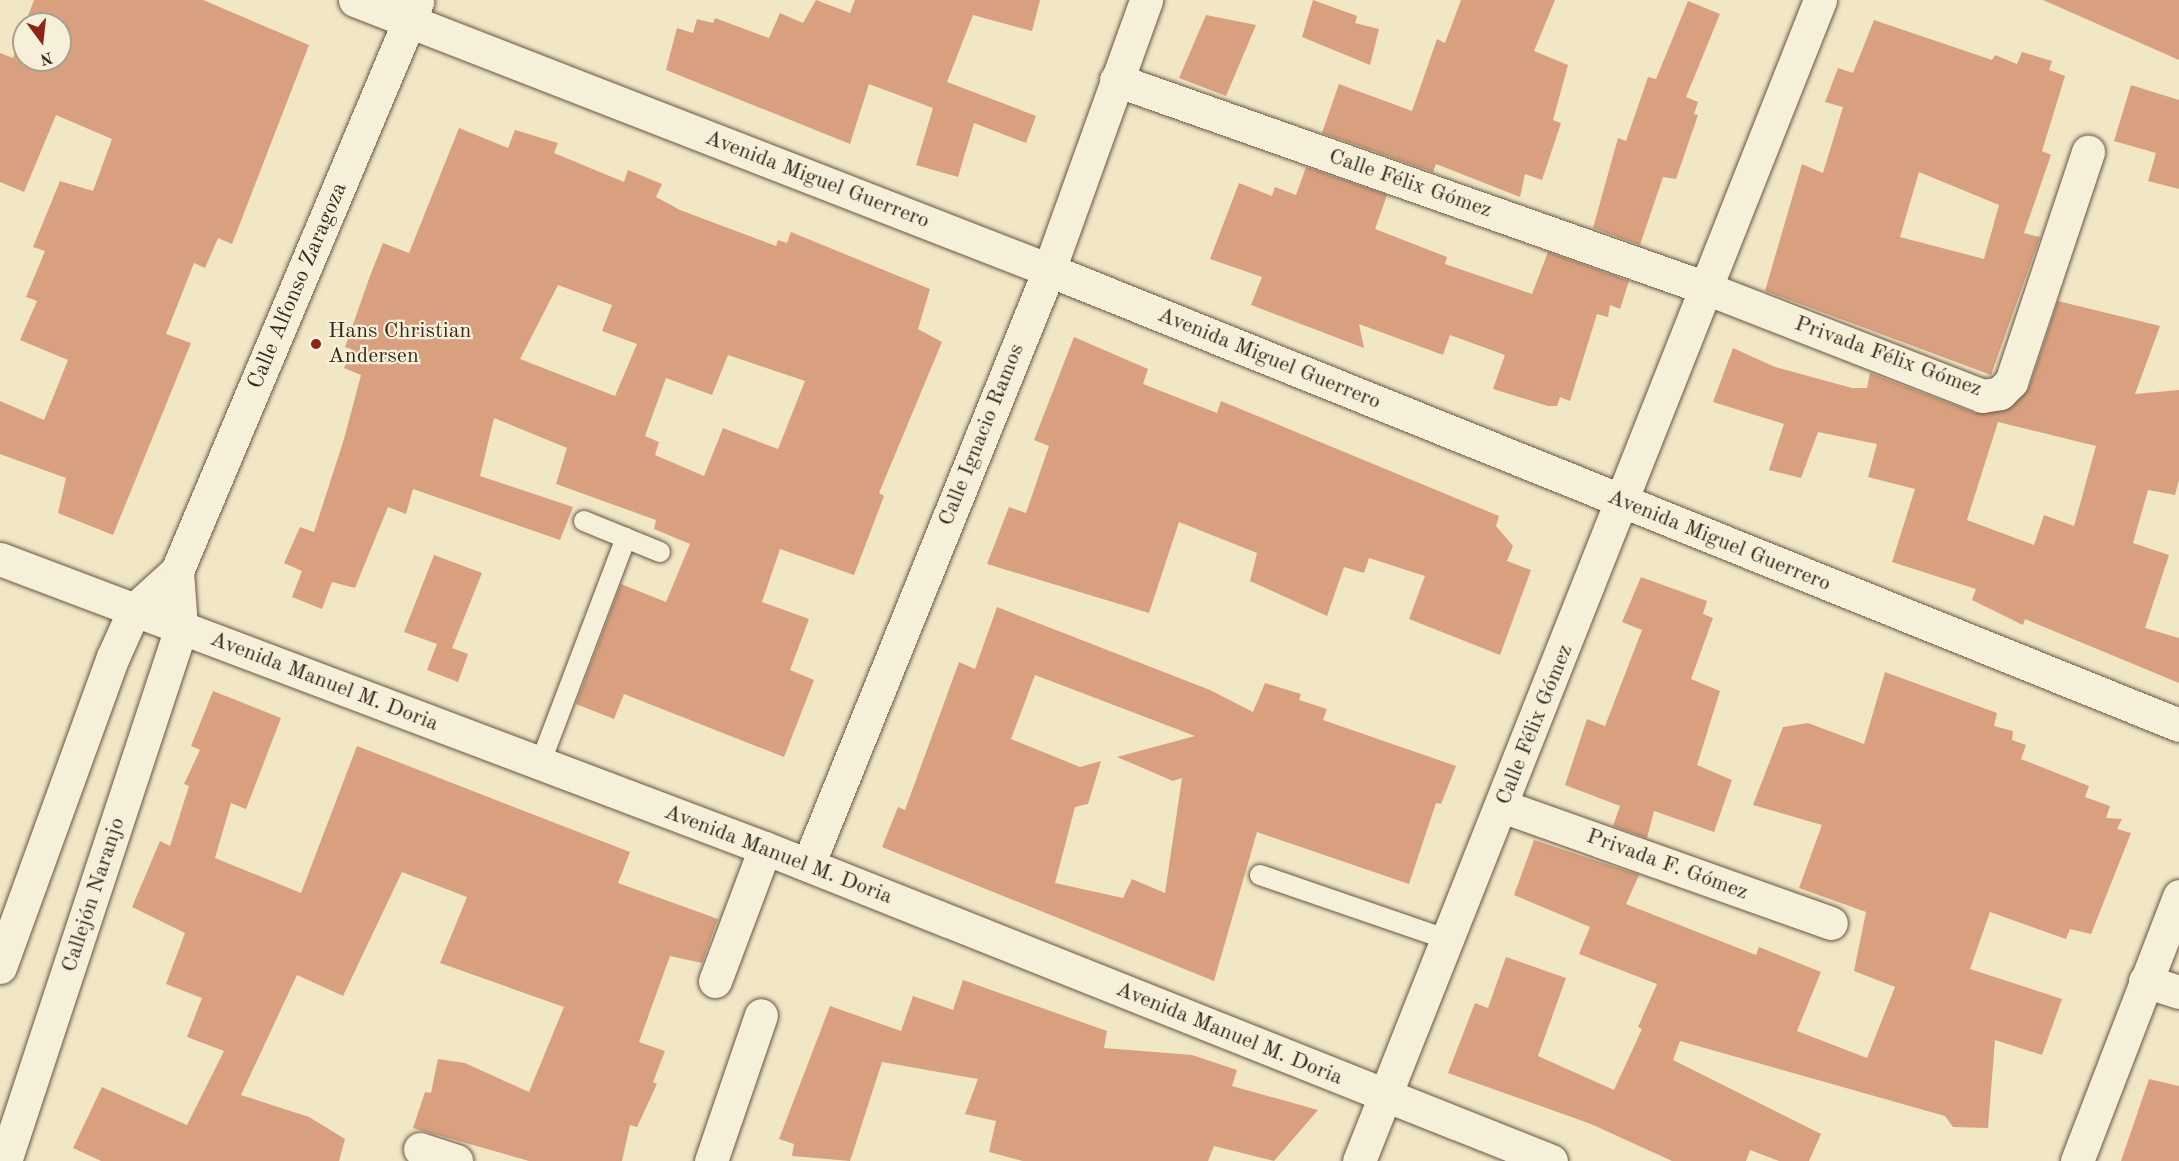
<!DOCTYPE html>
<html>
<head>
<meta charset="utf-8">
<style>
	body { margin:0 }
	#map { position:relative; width:2179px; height:1161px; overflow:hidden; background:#f1e7c5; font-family:"Old Standard TT",serif }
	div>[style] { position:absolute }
	.building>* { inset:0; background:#d9a07f }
	.roads { filter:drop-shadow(0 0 2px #685646) drop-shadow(0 0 2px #685646) }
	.lane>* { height:20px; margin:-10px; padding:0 10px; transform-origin:10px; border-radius:10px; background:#f6efd9 }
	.street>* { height:33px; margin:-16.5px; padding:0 16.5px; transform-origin:16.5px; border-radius:16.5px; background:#f6efd9 }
	.secondary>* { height:33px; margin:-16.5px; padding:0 16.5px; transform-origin:16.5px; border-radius:16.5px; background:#f6efd9 }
	.dots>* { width:16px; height:16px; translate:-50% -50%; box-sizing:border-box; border:3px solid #f6efd9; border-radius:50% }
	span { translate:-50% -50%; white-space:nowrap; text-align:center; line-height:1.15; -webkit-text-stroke:4.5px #f6efd9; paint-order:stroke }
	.street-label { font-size:22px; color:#3a261c }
	.poi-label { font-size:22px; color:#3a261c }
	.left { translate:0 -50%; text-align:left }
	.north { position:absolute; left:12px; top:12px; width:60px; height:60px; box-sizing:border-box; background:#f6efd9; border:2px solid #ab9f8d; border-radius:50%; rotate:165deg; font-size:16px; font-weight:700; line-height:24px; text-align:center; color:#3a261c }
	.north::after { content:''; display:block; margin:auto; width:21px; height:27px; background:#8f2418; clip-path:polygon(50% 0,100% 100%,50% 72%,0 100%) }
</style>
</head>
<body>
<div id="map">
	<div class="building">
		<i style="clip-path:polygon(34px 0,203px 0,309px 45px,232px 244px,218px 238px,205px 268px,194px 263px,166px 334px,191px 343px,113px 535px,58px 513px,66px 478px,0 454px,0 401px,44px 420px,68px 360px,20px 340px,37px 301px,26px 297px,45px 251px,33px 247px,60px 181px,93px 191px,112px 139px,56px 115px,24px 192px,0 182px,0 53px,13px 58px,24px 27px,24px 60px,60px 60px,60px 24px,25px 24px)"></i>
		<i style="clip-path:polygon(816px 0,850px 13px,855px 0,1040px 0,1032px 31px,973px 15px,947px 82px,1036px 116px,1026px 143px,974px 123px,958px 177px,916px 165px,933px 108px,869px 84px,850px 144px,666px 70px,677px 28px,693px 33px,697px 19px,713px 23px,715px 18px,769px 38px,780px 13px,803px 23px)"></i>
		<i style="clip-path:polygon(1313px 0,1357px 16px,1355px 23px,1379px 29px,1370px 65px,1302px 37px)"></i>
		<i style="clip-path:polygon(1461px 0,1555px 0,1534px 51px,1568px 65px,1553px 120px,1561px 123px,1542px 180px,1525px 174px,1520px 197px,1436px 164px,1433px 172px,1322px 133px,1339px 84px,1412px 111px,1437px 39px,1445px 43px)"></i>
		<i style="clip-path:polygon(2043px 0,2179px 0,2179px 60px)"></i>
		<i style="clip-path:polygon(1688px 1px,1720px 14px,1686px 97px,1698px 102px,1694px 114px,1698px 115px,1676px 179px,1663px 177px,1640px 245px,1593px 228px,1618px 138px,1626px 141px,1648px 77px,1656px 79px)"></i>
		<i style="clip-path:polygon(1206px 15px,1256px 25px,1226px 96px,1179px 78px)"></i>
		<i style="clip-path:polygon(evenodd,1874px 20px,1992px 60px,1995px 55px,2017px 64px,2022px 52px,2052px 61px,2049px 70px,2065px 76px,2042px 151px,2051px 155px,2024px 233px,2040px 237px,1991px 375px,1765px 291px,1802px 164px,1823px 173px,1843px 107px,1825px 102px,1838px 68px,1853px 73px,1874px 20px,1919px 172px,1999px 205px,1984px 259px,1900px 237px,1919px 172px)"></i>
		<i style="clip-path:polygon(2131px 85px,2179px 100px,2179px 189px,2148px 181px,2156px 153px,2114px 141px)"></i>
		<i style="clip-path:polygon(evenodd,459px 128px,508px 148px,515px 130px,558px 143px,554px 153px,624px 182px,628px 170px,662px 184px,656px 197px,680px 210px,776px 246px,778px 240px,787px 243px,791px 232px,930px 289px,918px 329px,942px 342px,879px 493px,884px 496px,854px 575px,780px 549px,762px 602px,809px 619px,790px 670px,814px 680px,784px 757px,624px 694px,614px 719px,576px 704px,621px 584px,666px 602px,690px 544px,654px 529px,656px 520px,556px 484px,567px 448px,494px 418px,480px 476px,573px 507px,560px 540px,413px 489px,406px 514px,388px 507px,355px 588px,332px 582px,322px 609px,292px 597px,302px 571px,284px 563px,300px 527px,314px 532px,344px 439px,361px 375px,344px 368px,351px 349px,345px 347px,370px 276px,383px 243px,409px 253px,459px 128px,558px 285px,612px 305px,602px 331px,637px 344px,615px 396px,520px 359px,558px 285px,459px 128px,728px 355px,805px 381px,778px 449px,723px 428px,704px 476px,655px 455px,659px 442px,645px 436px,666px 378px,712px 395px,728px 355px)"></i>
		<i style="clip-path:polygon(1306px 167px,1387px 195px,1375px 229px,1447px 257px,1445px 264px,1532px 294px,1548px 252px,1629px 281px,1620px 309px,1610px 305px,1608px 317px,1597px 314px,1570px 401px,1560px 397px,1557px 406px,1548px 406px,1493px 389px,1505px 355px,1450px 335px,1443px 355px,1359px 324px,1364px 348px,1251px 305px,1262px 277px,1210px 259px,1239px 183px,1272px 196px,1275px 187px,1296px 195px)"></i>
		<i style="clip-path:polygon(evenodd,2058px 301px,2160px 326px,2135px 394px,2179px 390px,2179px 480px,2175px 495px,2148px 490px,2133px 543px,2169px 555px,2145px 628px,2179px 638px,2179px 683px,2025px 619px,2023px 625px,1972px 600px,1976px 589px,1892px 562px,1915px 489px,1868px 477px,1877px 444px,1818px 432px,1801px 478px,1769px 470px,1784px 424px,1713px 402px,1733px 348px,1775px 367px,1852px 388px,1867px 388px,1870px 373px,1975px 413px,2003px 411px,2029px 388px,2058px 301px,1998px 422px,2096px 446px,2074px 526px,2044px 515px,2034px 545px,1967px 520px,1998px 422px)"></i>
		<i style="clip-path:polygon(1074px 337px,1148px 369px,1143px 384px,1217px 413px,1221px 401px,1499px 516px,1496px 526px,1513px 546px,1507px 561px,1531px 570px,1500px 655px,1409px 619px,1425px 576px,1369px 558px,1364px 573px,1344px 567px,1327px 616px,1250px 581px,1257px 553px,1179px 522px,1149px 613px,987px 564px,1009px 507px,1026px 513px,1049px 446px,1034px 440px)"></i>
		<i style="clip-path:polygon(434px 555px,482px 573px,452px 648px,468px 654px,458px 682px,427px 670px,437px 644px,404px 632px)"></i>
		<i style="clip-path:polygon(1641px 577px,1707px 601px,1703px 614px,1713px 618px,1691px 679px,1720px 691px,1697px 765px,1732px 780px,1714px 832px,1654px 811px,1647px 838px,1613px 826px,1620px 806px,1565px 785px,1587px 719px,1605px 726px,1642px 630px,1622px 622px)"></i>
		<i style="clip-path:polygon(evenodd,997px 607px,1210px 690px,1253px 712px,1265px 683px,1301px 694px,1299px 700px,1327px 709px,1323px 720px,1456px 766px,1441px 804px,1436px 803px,1409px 884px,1257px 832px,1214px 981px,882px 847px,898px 807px,905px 810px,959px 662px,975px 669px,997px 607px,1035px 675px,1195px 736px,1117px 757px,1173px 781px,1182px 778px,1165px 893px,1132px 879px,1123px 898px,1055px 883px,1075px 807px,1088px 804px,1101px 761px,1080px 767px,1011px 739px,1035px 675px)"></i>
		<i style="clip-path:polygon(1885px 672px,1997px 713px,1994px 726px,2013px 731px,2012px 740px,2026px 745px,2021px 759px,2089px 786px,2085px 797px,2110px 806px,2106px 818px,2122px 819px,2117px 829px,2131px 833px,2091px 934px,2070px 929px,2066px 939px,1990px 912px,1970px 969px,2062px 999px,2042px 1055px,1995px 1040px,1988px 1128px,1953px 1127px,1945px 1116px,1680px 1041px,1673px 1060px,1821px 1134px,1809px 1161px,1779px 1161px,1750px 1150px,1746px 1161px,1672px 1161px,1591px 1124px,1448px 1073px,1475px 1003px,1488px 1008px,1506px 957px,1566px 978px,1538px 1056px,1614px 1090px,1642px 1029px,1638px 1027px,1657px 984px,1579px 954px,1590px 927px,1514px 895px,1534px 840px,1639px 875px,1626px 904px,1756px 955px,1759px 947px,1821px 972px,1797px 1031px,1867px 1058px,1895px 987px,1854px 971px,1866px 912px,1799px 888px,1822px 825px,1753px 805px,1783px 727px,1808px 723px,1864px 744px)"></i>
		<i style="clip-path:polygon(213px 691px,281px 718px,246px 809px,231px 803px,215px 858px,301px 893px,357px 746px,630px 852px,618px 883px,718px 919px,702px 963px,670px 956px,639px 1042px,665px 1051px,653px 1082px,657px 1084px,637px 1127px,630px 1125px,622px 1161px,529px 1161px,413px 1128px,425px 1092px,431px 1093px,438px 1059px,465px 1063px,529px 1092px,564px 1007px,440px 963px,467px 897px,402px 872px,343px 996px,297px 975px,241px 1095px,309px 1117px,345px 1139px,339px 1161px,101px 1161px,73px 1148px,102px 1087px,187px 1125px,224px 1051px,187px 1037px,202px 998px,166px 984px,185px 933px,132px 907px,160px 841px,170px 846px,189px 786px,184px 784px,200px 750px,191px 746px)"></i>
		<i style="clip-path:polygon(963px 980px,1107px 1031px,1104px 1048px,1192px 1055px,1237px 1070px,1232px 1086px,1318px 1110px,1274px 1161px,1214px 1146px,1208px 1161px,1023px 1161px,989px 1152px,996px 1121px,965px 1114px,978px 1079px,882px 1062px,850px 1161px,792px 1156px,794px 1144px,779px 1139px,830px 1006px,901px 1031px,913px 996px,953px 1010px)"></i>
		<i style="clip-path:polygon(2149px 1079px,2179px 1086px,2179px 1161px,2121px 1161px)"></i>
	</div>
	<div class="roads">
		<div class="lane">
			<i style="left:584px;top:521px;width:82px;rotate:22.2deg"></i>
			<i style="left:540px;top:764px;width:242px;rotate:-69.2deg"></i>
			<i style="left:1260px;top:875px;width:200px;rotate:19deg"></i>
		</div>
		<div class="street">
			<i style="left:1116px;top:80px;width:622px;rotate:19.42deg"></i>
			<i style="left:1703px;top:287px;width:300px;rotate:21.3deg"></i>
			<i style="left:1982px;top:396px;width:18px;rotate:-9deg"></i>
			<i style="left:2000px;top:393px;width:16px;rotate:-45deg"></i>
			<i style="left:2011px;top:382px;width:243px;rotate:-71.5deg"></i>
			<i style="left:0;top:559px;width:818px;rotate:20.7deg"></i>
			<i style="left:765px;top:848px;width:846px;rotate:21.71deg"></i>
			<i style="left:1502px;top:806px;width:349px;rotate:19.6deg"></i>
			<i style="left:808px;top:865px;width:642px;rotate:-67.95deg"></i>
			<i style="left:1049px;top:270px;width:287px;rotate:-70.2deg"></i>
			<i style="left:715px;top:981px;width:142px;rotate:-69.4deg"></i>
			<i style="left:2145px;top:981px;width:36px;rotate:18deg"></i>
			<i style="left:420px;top:1149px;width:38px;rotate:18deg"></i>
			<i style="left:711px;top:1161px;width:154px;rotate:-71.1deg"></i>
			<i style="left:1359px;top:1161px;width:1249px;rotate:-68.34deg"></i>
			<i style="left:2077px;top:1161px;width:284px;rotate:-68.9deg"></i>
		</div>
		<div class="secondary">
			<i style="left:355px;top:0;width:745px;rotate:21.26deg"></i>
			<i style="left:1049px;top:270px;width:1218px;rotate:21.93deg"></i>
			<i style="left:0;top:967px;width:330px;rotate:-70deg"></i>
			<i style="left:113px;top:657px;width:51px;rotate:-65.9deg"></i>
			<i style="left:134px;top:610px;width:58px;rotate:-42.2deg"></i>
			<i style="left:177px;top:571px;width:618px;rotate:-67.13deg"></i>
			<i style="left:5px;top:1161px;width:561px;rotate:-71.73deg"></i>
			<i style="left:181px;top:628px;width:57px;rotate:-94deg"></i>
		</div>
	</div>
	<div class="dots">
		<i style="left:316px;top:344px;background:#8f2418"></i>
	</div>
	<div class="street-label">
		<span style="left:817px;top:180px;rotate:21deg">Avenida Miguel Guerrero</span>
		<span style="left:1410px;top:184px;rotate:19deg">Calle Félix Gómez</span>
		<span style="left:298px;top:286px;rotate:-67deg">Calle Alfonso Zaragoza</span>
		<span style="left:1888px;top:357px;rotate:20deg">Privada Félix Gómez</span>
		<span style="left:1269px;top:359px;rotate:22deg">Avenida Miguel Guerrero</span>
		<span style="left:982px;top:435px;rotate:-68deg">Calle Ignacio Ramos</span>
		<span style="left:1719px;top:541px;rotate:22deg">Avenida Miguel Guerrero</span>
		<span style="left:324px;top:682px;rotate:21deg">Avenida Manuel M. Doria</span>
		<span style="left:1535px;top:725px;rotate:-68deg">Calle Félix Gómez</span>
		<span style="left:778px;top:855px;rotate:21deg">Avenida Manuel M. Doria</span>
		<span style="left:1667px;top:865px;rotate:20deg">Privada F. Gómez</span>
		<span style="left:94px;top:895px;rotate:-72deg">Callejón Naranjo</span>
		<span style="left:1229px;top:1034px;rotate:22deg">Avenida Manuel M. Doria</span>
	</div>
	<div class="poi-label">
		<span class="left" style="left:328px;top:344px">Hans Christian<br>Andersen</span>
	</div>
	<div class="north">N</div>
</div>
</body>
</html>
